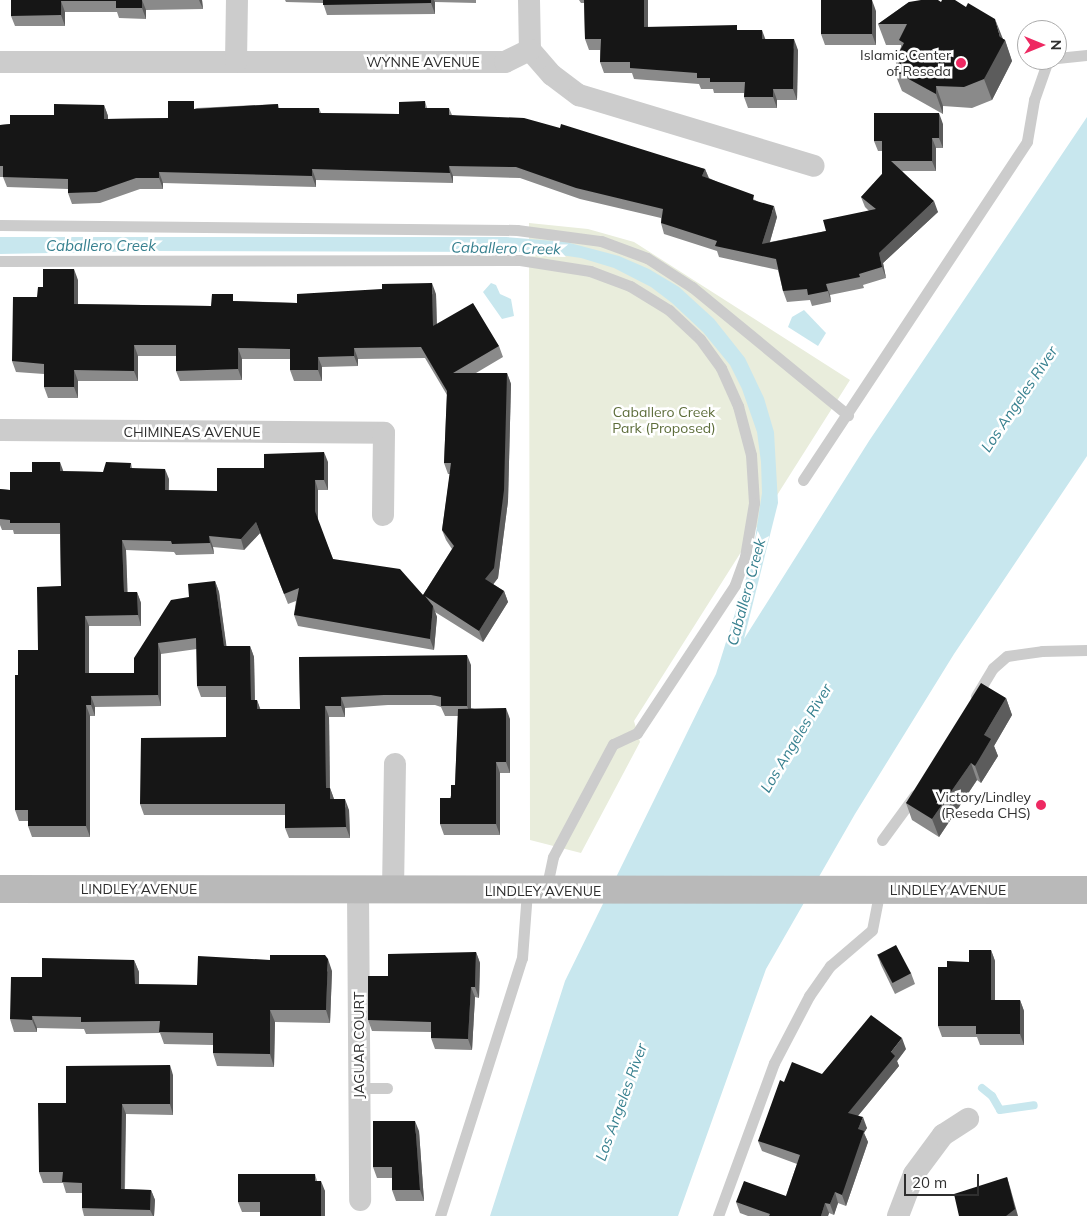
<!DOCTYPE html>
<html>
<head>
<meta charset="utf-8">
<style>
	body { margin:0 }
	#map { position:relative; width:1087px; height:1216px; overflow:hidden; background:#fff; font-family:Mulish,sans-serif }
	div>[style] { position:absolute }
	.green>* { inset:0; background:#e9eddc }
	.water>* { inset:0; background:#c8e7ee }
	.stream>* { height:8px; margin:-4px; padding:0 4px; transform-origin:4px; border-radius:4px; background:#c8e7ee }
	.service>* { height:11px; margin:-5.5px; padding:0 5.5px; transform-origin:5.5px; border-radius:5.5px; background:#ccc }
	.minor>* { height:22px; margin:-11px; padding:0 11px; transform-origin:11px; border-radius:11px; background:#ccc }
	.secondary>* { height:28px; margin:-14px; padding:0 14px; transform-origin:14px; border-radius:14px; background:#b9b9b9 }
	.wall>* { inset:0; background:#8a8a8a }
	.shaded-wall>* { inset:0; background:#5c5c5c }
	.building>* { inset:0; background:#161616; transform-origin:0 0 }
	.dots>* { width:14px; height:14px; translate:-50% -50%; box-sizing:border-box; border:2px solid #fff; border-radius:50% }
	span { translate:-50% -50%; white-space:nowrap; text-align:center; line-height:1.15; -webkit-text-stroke:5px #fff; paint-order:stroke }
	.poi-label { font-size:14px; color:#2f2f2f }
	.right { translate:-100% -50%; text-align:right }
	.street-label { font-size:14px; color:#2f2f2f }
	.park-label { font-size:14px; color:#5d6d3a }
	.water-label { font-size:15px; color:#37808f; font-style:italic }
	.north { position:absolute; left:1017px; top:20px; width:50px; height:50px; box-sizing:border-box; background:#fff; border:1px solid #acacac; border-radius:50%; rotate:90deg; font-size:14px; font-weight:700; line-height:20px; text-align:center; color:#2f2f2f }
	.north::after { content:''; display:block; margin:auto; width:18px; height:22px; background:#ee2962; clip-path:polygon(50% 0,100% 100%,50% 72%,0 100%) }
	.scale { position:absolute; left:904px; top:1174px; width:75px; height:22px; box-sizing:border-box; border:2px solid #2f2f2f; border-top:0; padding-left:6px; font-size:15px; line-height:18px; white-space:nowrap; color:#2f2f2f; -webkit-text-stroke:4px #fff; paint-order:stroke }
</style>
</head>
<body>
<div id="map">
	<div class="green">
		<i style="clip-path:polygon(529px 223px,588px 229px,634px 242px,850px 380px,634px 721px,640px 742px,581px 853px,530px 840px)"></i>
	</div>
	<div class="water">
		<i style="clip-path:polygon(1087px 117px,1087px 456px,954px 654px,855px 814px,766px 969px,678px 1216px,490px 1216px,565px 981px,716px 674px,752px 559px,762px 493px,761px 462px,757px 432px,742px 389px,730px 365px,703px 332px,672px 303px,651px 287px,614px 268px,581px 258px,540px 252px,153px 251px,0 254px,0 237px,506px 237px,566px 242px,619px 256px,649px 269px,679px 287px,714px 319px,745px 358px,764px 398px,774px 432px,778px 503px,744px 639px,869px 441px)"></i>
		<i style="clip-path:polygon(491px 283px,496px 285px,500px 294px,511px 299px,514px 316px,502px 319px,483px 292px)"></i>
		<i style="clip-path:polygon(804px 310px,826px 333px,818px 346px,788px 327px,792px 317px)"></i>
	</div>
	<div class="stream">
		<i style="left:982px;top:1088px;width:13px;rotate:39deg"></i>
		<i style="left:992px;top:1096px;width:16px;rotate:60deg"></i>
		<i style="left:1000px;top:1110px;width:34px;rotate:-8deg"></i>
	</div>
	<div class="service">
		<i style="left:1057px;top:58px;width:30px;rotate:-6deg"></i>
		<i style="left:0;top:225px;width:517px;rotate:0.55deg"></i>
		<i style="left:517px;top:230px;width:85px;rotate:7.5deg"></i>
		<i style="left:601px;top:241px;width:49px;rotate:20.3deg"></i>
		<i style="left:647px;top:258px;width:54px;rotate:32.8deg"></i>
		<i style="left:692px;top:287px;width:202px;rotate:39.4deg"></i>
		<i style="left:0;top:261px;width:520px;rotate:-0.11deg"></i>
		<i style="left:520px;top:260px;width:71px;rotate:8.9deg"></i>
		<i style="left:590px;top:271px;width:43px;rotate:20.6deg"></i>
		<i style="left:630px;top:286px;width:46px;rotate:31.6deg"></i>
		<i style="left:669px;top:310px;width:42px;rotate:43.1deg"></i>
		<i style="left:700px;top:339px;width:36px;rotate:54deg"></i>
		<i style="left:721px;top:368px;width:42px;rotate:65.9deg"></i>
		<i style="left:738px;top:406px;width:51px;rotate:75.1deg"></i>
		<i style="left:751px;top:455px;width:48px;rotate:86.4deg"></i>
		<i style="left:754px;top:503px;width:55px;rotate:99.5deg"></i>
		<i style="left:745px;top:557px;width:30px;rotate:110deg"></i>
		<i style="left:735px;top:585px;width:178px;rotate:123.5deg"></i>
		<i style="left:637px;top:733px;width:26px;rotate:155deg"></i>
		<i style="left:613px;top:744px;width:128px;rotate:118deg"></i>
		<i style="left:553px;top:857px;width:34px;rotate:102deg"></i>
		<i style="left:803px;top:480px;width:406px;rotate:-56.5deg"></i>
		<i style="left:1027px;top:141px;width:42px;rotate:-80.3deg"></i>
		<i style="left:1034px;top:100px;width:42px;rotate:-70.7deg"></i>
		<i style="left:976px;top:696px;width:33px;rotate:-59deg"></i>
		<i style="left:993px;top:668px;width:18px;rotate:-41deg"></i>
		<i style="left:1007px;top:656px;width:35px;rotate:-8deg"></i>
		<i style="left:1042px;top:651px;width:45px;rotate:-1.3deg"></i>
		<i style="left:882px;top:840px;width:56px;rotate:-53.7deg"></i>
		<i style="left:359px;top:1088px;width:28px"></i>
		<i style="left:440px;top:1216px;width:271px;rotate:-72.4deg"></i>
		<i style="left:522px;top:958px;width:67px;rotate:-85.7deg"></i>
		<i style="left:718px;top:1216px;width:163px;rotate:-69.9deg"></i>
		<i style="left:774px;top:1063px;width:76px;rotate:-62.4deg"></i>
		<i style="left:809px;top:996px;width:37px;rotate:-55deg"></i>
		<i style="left:830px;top:966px;width:55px;rotate:-40.6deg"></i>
		<i style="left:872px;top:930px;width:42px;rotate:-79deg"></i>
	</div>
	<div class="minor">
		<i style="left:529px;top:0;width:50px;rotate:88.9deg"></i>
		<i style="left:530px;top:50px;width:33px;rotate:49deg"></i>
		<i style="left:552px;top:75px;width:34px;rotate:37deg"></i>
		<i style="left:579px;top:95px;width:245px;rotate:16.8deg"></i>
		<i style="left:0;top:62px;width:505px"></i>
		<i style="left:505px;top:62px;width:28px;rotate:-26deg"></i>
		<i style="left:236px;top:62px;width:62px;rotate:-89.1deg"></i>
		<i style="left:0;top:430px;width:384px;rotate:0.4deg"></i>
		<i style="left:384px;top:433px;width:82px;rotate:90.7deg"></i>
		<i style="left:393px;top:890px;width:126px;rotate:-89.1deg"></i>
		<i style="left:358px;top:891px;width:309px;rotate:89.6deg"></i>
		<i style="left:898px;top:1216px;width:45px;rotate:-69.1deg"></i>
		<i style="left:914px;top:1174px;width:49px;rotate:-53.4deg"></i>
		<i style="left:943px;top:1135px;width:30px;rotate:-33deg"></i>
	</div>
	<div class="secondary">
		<i style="left:0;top:889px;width:1087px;rotate:0.05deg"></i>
	</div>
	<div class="wall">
		<i style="clip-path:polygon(11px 0,202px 0,203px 9px,146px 10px,146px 19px,119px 18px,117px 12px,65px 12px,65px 26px,15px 26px,11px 16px)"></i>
		<i style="clip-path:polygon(285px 0,476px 0,476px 3px,435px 2px,435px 14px,327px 15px,323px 3px,286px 2px)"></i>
		<i style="clip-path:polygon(579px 0,648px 0,648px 27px,739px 30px,798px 50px,797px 100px,777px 100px,777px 108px,748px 108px,744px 97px,744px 93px,714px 93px,713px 89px,701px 89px,699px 84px,634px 79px,632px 73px,604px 73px,600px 62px,600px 50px,589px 50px,585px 39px,584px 3px,581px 3px)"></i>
		<i style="clip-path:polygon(909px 2px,1005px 40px,1012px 61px,992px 100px,972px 108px,943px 106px,943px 114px,902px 91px,894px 71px,897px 66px,895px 60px,901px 47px,901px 45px,886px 45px,878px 24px)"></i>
		<i style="clip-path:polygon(876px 11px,876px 45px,825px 45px,821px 34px)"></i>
		<i style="clip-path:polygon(425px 101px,427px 108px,449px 108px,452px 115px,705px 169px,709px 178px,757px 201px,777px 217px,770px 242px,826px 231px,869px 211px,865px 207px,861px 197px,882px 174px,882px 151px,878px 151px,874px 141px,943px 124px,943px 148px,936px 148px,936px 171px,902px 171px,938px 212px,883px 263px,886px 278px,863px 285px,864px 288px,830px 295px,831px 302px,812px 306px,810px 300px,787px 302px,783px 291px,778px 270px,719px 257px,717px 251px,664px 234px,661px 223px,661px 218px,580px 199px,520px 178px,453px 176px,453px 183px,316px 180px,316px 187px,163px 183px,163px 189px,140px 189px,100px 203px,72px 204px,68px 193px,68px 189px,7px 187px,3px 177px,0 177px,0 125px,10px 124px,104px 105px,108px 116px,108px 119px,168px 118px,197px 108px,278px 104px,279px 108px,319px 108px,321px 113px,399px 114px)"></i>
		<i style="clip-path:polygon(78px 280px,78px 304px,211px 306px,236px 301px,297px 303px,436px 294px,437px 324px,499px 346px,503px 357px,476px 373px,507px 373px,511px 384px,508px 501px,498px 578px,493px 584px,504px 591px,508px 602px,483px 642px,435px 612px,437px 617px,434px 650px,298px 626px,294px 615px,296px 601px,288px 604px,260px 533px,244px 550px,213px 547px,214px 554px,176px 555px,174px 552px,126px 550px,127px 592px,137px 592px,141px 603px,141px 626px,89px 626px,89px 673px,134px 673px,189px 597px,215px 581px,219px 592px,226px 646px,250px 646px,254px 657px,255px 700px,257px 700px,260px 709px,300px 709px,299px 657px,471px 665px,471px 708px,510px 719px,510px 773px,500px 773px,500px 835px,444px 835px,440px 824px,455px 785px,458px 716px,445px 716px,441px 707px,435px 705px,388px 705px,345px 708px,345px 717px,329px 717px,330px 788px,334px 799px,349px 810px,350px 838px,289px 838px,285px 828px,285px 815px,144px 815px,140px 804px,226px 737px,226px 697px,201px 697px,197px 686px,197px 649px,161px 654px,161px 706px,95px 707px,95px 716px,90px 716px,90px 837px,32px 837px,28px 826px,28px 821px,19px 821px,15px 810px,18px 675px,38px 650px,61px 586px,60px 534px,14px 534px,13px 530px,2px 530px,0 525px,0 489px,10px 490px,64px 471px,103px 472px,131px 463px,132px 468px,169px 479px,169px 490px,217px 491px,264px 468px,328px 462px,328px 490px,318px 490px,318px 522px,333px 559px,423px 595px,452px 549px,446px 540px,442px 530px,450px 474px,448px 474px,444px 463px,447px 395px,425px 358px,358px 359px,358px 366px,322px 367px,322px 381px,294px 381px,290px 370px,290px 359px,242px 359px,242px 380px,180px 381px,176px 371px,176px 356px,138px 356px,138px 381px,78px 381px,78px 398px,48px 398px,44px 387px,44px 374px,16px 372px,12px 361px,37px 297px,43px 287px)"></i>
		<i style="clip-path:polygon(1006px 698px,1012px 715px,994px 746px,998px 756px,981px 783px,977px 780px,939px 837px,912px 820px,906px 803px)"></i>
		<i style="clip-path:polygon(991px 950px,995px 961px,995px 1000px,1020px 1000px,1024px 1011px,1024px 1045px,980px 1045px,977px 1037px,942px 1037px,938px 1026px,969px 962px)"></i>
		<i style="clip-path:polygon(476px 952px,480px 963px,479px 998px,475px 997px,472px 1050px,435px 1049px,431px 1038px,431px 1032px,372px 1031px,368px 1020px,388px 976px)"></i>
		<i style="clip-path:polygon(877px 954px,911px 973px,915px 984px,895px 994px,881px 965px)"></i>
		<i style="clip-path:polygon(134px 960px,139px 972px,139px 984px,197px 985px,332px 971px,330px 1023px,275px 1022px,274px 1067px,217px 1066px,213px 1053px,213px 1045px,164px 1044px,160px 1033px,86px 1034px,84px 1029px,37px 1028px,37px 1032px,14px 1032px,10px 1019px,42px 977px)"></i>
		<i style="clip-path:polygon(906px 1049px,897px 1061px,899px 1066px,858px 1116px,867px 1128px,864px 1133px,868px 1142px,846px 1206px,838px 1203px,834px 1215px,829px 1213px,828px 1216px,748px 1216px,740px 1213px,736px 1202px,786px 1196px,797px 1164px,762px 1151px,758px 1141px,822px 1074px)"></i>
		<i style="clip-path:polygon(173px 1075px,173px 1115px,126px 1114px,125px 1189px,151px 1190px,155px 1200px,154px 1216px,84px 1216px,82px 1208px,82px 1193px,66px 1193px,63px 1183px,43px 1183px,39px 1172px,66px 1103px)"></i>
		<i style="clip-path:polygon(419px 1131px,424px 1201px,396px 1201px,392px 1190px,392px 1178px,377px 1178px,373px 1167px)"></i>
		<i style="clip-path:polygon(315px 1174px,317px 1181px,325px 1191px,325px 1216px,260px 1212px,242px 1212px,238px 1202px)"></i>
	</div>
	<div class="shaded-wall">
		<i style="clip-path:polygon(142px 0,146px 10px,146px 19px,142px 8px)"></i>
		<i style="clip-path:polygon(199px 0,202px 0,203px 9px)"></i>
		<i style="clip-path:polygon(431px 0,434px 0,435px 2px,435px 14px,431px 3px)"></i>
		<i style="clip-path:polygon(644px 0,648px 0,648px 38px,644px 27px)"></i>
		<i style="clip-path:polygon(872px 0,876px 11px,876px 45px,872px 34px)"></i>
		<i style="clip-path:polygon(61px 1px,65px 12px,65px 26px,61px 15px)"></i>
		<i style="clip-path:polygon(995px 19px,1003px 39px,1005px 40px,1012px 61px,992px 100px,984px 79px,1000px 37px)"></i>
		<i style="clip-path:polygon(762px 30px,766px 41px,762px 39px)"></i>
		<i style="clip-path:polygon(794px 39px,798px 50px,797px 100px,793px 89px)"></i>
		<i style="clip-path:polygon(936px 86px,943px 106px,943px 114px,936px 94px)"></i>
		<i style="clip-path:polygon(773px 89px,777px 100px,777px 108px,773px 97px)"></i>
		<i style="clip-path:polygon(104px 105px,108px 116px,108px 130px,104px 119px)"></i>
		<i style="clip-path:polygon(939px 113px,943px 124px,943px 148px,939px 138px)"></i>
		<i style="clip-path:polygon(932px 138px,936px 148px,936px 171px,932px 161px)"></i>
		<i style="clip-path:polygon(449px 166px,453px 176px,453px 183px,450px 173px)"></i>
		<i style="clip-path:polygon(312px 169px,316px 180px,316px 187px,312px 176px)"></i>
		<i style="clip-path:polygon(705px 169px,709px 179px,702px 176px)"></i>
		<i style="clip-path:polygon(159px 172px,163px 183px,163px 189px,159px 178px)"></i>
		<i style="clip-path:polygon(934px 201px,938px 212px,883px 263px,886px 278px,882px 267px,879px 253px)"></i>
		<i style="clip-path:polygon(774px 206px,777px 217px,766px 255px,762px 244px)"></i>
		<i style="clip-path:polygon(74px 269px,78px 280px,78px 315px,74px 304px)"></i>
		<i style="clip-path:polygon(432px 283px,436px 294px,437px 337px,433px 326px)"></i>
		<i style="clip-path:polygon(826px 284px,830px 295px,831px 302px,828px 291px)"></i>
		<i style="clip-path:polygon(134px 345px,138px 356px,138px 381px,134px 371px)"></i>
		<i style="clip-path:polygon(238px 348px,242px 359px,242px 380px,238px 369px)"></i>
		<i style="clip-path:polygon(354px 348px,358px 359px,358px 366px,354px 356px)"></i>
		<i style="clip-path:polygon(318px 357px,322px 367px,322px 381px,318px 370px)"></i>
		<i style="clip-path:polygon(74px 370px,78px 381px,78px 398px,74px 387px)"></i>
		<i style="clip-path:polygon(507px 373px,511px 384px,508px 501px,498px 578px,489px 590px,485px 579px)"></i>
		<i style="clip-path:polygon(324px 452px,328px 462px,328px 490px,324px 480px)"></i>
		<i style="clip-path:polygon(60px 462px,64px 473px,60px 471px)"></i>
		<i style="clip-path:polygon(165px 469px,169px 479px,168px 501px,165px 490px)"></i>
		<i style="clip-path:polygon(315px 480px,318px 490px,318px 522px,315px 511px)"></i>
		<i style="clip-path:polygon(256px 522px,260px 533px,244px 550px,241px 539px)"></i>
		<i style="clip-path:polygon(209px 536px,213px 547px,214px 554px,210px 543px)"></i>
		<i style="clip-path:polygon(122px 540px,126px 550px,128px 603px,124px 592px)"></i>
		<i style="clip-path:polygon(215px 581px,219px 592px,228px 657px,224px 646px)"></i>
		<i style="clip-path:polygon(504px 591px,508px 602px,483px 642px,479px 631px)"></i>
		<i style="clip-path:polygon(137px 592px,141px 603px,141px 626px,138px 615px)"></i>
		<i style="clip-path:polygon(433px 606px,437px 617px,434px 650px,430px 639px)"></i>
		<i style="clip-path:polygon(85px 616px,89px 626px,89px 684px,85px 673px)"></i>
		<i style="clip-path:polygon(158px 643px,161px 654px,161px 706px,158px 695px)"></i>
		<i style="clip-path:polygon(250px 646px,254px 657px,255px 711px,251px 700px)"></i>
		<i style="clip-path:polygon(467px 655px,471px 665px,471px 716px,467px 706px)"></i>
		<i style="clip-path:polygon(91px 696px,95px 707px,95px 716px,91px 705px)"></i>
		<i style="clip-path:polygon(341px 697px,345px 708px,345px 717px,341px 706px)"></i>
		<i style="clip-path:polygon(1006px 698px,1012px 715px,994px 746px,998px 756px,981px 783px,975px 766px,984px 735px)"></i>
		<i style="clip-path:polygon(257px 700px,261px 711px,257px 709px)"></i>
		<i style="clip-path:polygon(86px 705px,90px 716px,90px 837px,86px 826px)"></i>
		<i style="clip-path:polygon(325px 706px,329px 717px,330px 799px,326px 788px)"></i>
		<i style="clip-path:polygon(506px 708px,510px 719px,510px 773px,506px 762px)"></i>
		<i style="clip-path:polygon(496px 762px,500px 773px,500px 835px,496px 824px)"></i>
		<i style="clip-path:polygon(971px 763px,977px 780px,939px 837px,932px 819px)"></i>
		<i style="clip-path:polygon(330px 788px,334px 799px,330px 799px)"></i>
		<i style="clip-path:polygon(345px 799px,349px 810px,350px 838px,346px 827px)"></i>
		<i style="clip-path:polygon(991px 950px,995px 961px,995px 1011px,991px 1000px)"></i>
		<i style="clip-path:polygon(476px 952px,480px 963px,479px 998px,475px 987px)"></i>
		<i style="clip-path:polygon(328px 959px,332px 971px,330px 1023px,326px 1010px)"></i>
		<i style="clip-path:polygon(134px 960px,139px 972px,139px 997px,135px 984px)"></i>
		<i style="clip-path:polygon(471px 987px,475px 997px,472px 1050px,468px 1039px)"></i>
		<i style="clip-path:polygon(1020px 1000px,1024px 1011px,1024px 1045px,1020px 1034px)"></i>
		<i style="clip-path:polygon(270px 1010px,275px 1022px,274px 1067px,270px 1054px)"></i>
		<i style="clip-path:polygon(32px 1016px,37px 1028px,37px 1032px,32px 1020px)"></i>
		<i style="clip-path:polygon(902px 1038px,906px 1049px,897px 1061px,899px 1066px,852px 1123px,848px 1113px,891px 1052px)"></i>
		<i style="clip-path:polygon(170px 1065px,173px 1075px,173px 1115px,170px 1104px)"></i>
		<i style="clip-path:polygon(122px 1104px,126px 1114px,124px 1200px,121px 1189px)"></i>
		<i style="clip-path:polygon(863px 1117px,867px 1128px,864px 1133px,868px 1142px,846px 1206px,842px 1195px,858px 1129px)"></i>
		<i style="clip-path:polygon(415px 1121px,419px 1131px,424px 1201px,420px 1190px)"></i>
		<i style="clip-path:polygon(1007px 1177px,1010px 1187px,1018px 1216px,1006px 1216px)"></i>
		<i style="clip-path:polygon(321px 1181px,325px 1191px,325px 1216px,321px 1216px)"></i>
		<i style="clip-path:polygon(151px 1190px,155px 1200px,154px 1216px,153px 1216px,150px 1210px)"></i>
		<i style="clip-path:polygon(835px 1192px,838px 1203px,834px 1215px,830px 1204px)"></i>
		<i style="clip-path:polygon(825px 1203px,829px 1213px,828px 1216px,821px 1216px)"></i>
	</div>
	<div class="building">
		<i style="clip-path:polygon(11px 0,142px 0,142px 8px,116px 8px,116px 1px,61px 1px,61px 15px,11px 16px)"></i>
		<i style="clip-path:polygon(323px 0,431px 0,431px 3px,323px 5px)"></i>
		<i style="clip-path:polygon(584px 0,644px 0,644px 27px,737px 25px,737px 30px,762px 30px,762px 39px,794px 39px,793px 89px,773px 89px,773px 97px,744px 97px,745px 82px,710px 82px,710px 78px,697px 78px,697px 73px,630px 68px,630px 62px,600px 62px,601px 39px,585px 39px)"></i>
		<i style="left:821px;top:0;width:51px;height:34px"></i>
		<i style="clip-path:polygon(921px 0,938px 0,941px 2px,942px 0,955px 0,966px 7px,968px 3px,995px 19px,1000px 37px,1005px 40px,984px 79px,964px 87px,936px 86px,936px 94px,894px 71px,899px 62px,895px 60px,904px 43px,899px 40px,907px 24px,878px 24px,909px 2px)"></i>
		<i style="clip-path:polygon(168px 101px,194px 101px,194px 109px,278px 104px,278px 108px,319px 108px,319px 113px,399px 114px,399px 102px,425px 101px,425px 108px,449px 108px,449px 115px,524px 118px,560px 128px,561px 124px,705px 169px,702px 176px,754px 195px,753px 200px,774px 206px,762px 244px,826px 231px,823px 220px,876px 209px,861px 197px,882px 174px,882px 141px,874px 141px,874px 113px,939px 113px,939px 138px,932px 138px,932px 161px,891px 161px,934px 201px,879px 253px,882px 267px,859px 274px,860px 277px,826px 284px,828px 291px,808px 295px,807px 289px,783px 291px,776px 259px,715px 246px,717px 241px,661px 223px,663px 209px,576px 188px,516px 167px,449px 166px,450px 173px,312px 169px,312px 176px,159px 172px,159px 178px,136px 178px,96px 192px,68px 193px,68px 179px,3px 177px,3px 166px,0 166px,0 125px,10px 124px,10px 115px,54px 115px,54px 104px,104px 105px,104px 119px,168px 118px)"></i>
		<i style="clip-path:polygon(43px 269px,74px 269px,74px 304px,211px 306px,212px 294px,233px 294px,233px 301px,297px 303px,297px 294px,382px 289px,382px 284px,432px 283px,433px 326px,473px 303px,499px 346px,453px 373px,507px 373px,504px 490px,494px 568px,485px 579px,504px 591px,479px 631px,425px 596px,433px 606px,430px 639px,294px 615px,299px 588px,284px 594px,256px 522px,241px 539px,209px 536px,210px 543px,172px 544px,171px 541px,122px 540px,124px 592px,137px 592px,138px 615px,85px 616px,85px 673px,134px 673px,134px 658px,171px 600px,189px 597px,188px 584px,215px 581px,224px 646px,250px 646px,251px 700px,257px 700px,257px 709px,300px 709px,299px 657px,467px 655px,467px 706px,441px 706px,441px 697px,431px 695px,384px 695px,341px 697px,341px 706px,325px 706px,326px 788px,330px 788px,330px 799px,345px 799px,346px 827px,285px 828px,285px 804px,140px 804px,141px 738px,226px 737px,226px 686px,197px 686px,196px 638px,158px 643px,158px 695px,91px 696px,91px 705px,86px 705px,86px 826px,28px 826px,28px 810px,15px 810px,15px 675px,18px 675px,18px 650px,38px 650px,37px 587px,61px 586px,60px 523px,10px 523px,10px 520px,0 519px,0 489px,10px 490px,10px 472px,32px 472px,32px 462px,60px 462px,60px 471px,103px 472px,106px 462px,131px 463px,130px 468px,165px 469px,165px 490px,217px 491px,217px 468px,264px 468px,264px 454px,324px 452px,324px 480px,315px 480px,315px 511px,333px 559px,400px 569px,423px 595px,454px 546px,442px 530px,451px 463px,444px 463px,447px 391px,421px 347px,354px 348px,354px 356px,318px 357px,318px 370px,290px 370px,290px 349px,238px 348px,238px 369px,176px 371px,176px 345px,134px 345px,134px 371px,74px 370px,74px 387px,44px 387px,44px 364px,12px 361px,13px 297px,37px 297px,38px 287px,43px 287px)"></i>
		<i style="clip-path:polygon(981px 683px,1006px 698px,984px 735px,991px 739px,975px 766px,971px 763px,932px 819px,906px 803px)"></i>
		<i style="clip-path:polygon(506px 708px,506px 762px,496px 762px,496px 824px,440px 824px,440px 798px,451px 798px,451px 785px,455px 785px,458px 709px)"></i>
		<i style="left:896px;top:945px;width:32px;height:21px;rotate:62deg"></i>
		<i style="clip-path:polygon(969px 950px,991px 950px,991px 1000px,1020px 1000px,1020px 1034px,976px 1034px,976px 1026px,938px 1026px,938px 967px,947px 967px,947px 961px,969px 962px)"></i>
		<i style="clip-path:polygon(476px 952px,475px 987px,471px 987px,468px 1039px,431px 1038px,431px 1022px,368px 1020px,368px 976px,388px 976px,388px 954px)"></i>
		<i style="clip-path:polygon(270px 955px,325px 955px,328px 959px,326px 1010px,270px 1010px,270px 1054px,213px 1053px,213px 1033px,159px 1032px,160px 1021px,81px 1022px,81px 1017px,32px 1016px,32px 1020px,10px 1019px,11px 977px,42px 977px,42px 958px,134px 960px,135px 984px,197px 985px,198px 956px,270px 960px)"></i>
		<i style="clip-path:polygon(871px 1015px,902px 1038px,891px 1052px,895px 1056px,848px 1113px,863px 1117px,858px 1129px,864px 1131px,842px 1195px,835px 1192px,830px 1204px,825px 1203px,821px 1216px,769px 1216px,770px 1214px,736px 1202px,744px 1181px,786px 1196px,800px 1155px,758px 1141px,780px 1080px,784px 1082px,792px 1062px,822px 1074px)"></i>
		<i style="clip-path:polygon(170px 1065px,170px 1104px,122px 1104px,121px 1189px,151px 1190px,150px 1210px,82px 1208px,82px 1183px,62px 1182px,63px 1172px,39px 1172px,38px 1103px,66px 1103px,66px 1066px)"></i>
		<i style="clip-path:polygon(373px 1121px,415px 1121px,420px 1190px,392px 1190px,392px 1167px,373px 1167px)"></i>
		<i style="clip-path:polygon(238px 1174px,315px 1174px,315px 1181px,321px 1181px,321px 1216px,260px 1216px,260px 1202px,238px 1202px)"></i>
		<i style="clip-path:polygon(1007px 1177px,1015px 1209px,1006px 1216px,959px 1216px,954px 1194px)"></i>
	</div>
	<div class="dots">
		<i style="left:961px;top:63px;background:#ee2962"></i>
		<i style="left:1041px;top:805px;background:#ee2962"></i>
	</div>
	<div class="poi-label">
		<span class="right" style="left:951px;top:63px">Islamic Center<br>of Reseda</span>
		<span class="right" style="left:1031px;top:805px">Victory/Lindley<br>(Reseda CHS)</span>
	</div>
	<div class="street-label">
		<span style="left:423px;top:62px">WYNNE AVENUE</span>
		<span style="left:192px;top:432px">CHIMINEAS AVENUE</span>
		<span style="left:139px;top:889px">LINDLEY AVENUE</span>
		<span style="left:948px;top:890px">LINDLEY AVENUE</span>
		<span style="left:543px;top:891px">LINDLEY AVENUE</span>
		<span style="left:359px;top:1045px;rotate:-90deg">JAGUAR COURT</span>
	</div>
	<div class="park-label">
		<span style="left:664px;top:420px">Caballero Creek<br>Park (Proposed)</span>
	</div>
	<div class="water-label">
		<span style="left:101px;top:246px">Caballero Creek</span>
		<span style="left:506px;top:248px;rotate:1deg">Caballero Creek</span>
		<span style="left:1019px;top:399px;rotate:-56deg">Los Angeles River</span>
		<span style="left:746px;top:592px;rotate:-75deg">Caballero Creek</span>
		<span style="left:796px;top:738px;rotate:-59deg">Los Angeles River</span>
		<span style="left:621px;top:1102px;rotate:-70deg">Los Angeles River</span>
	</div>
	<div class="north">N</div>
	<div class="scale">20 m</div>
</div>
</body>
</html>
